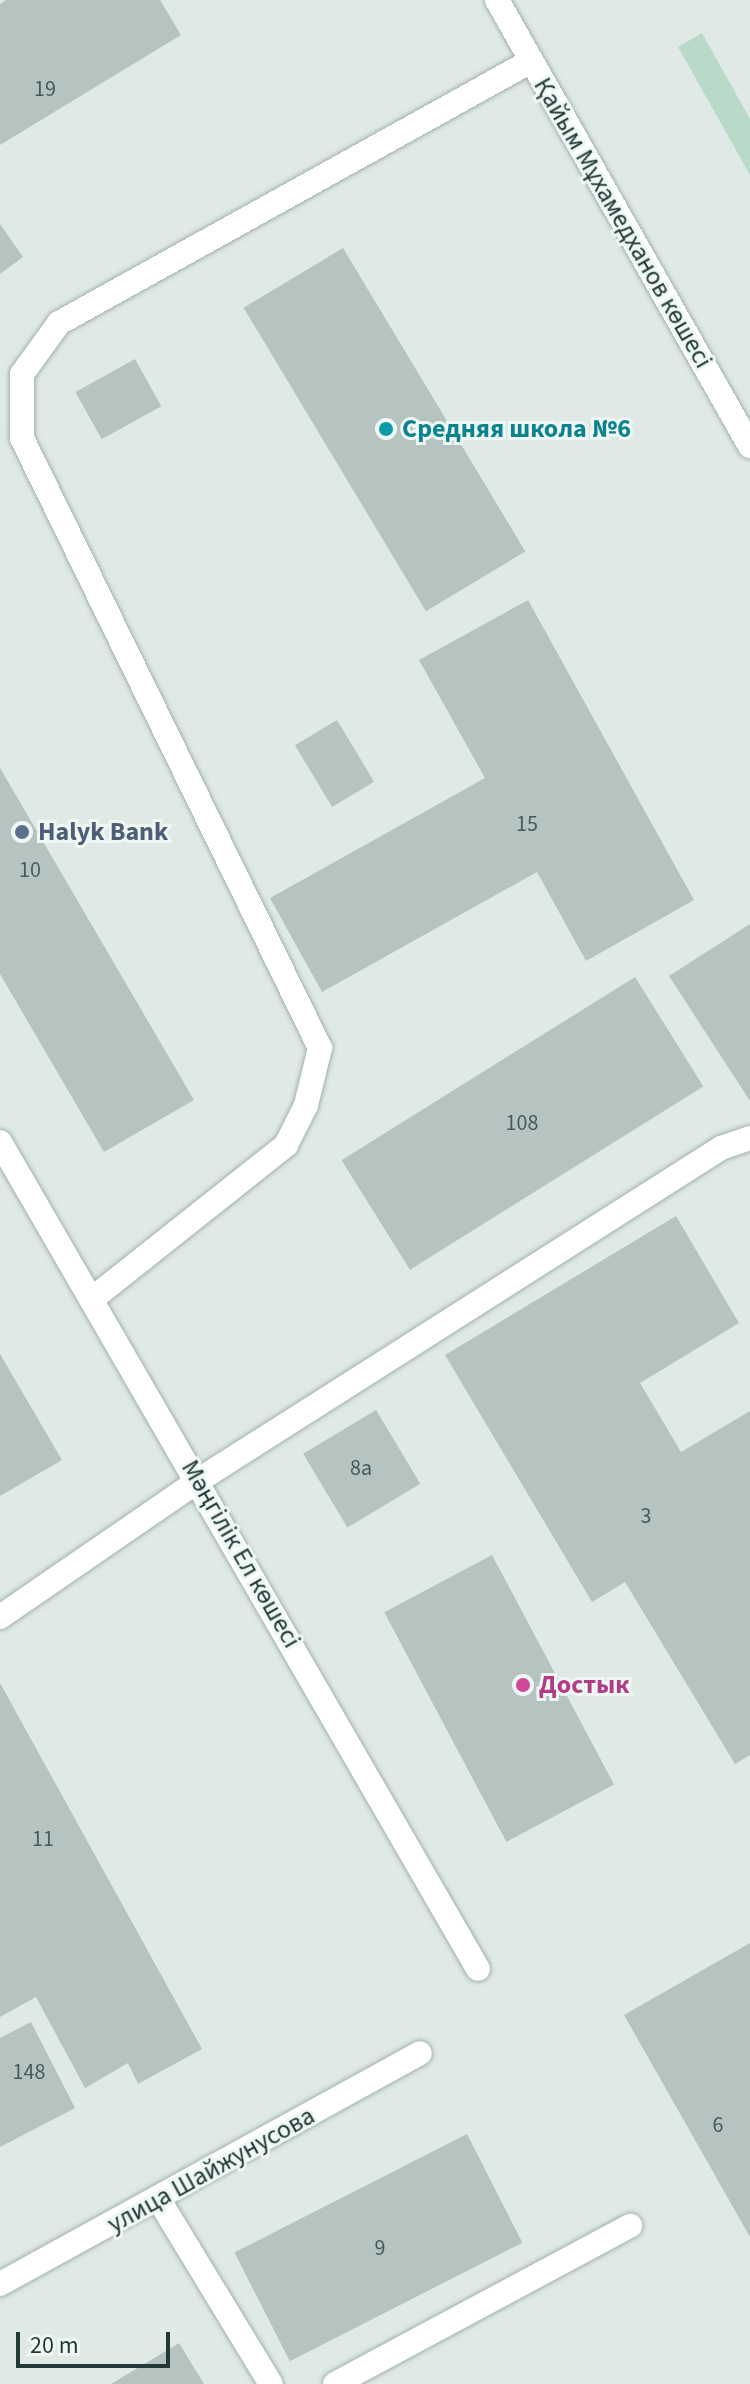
<!DOCTYPE html>
<html>
<head>
<meta charset="utf-8">
<style>
	body { margin:0 }
	#map { position:relative; width:750px; height:2384px; overflow:hidden; background:#dfeae7; font-family:"Source Sans 3",sans-serif }
	div>[style] { position:absolute }
	.green>* { inset:0; background:#b9dac8 }
	.building>* { inset:0; background:#b5c4c1; transform-origin:0 0 }
	.roads { filter:drop-shadow(0 0 2px #a2b1af) drop-shadow(0 0 2px #a2b1af) }
	.lane>* { height:24px; margin:-12px; padding:0 12px; transform-origin:12px; border-radius:12px; background:#fff }
	.street>* { height:24px; margin:-12px; padding:0 12px; transform-origin:12px; border-radius:12px; background:#fff }
	.secondary>* { height:24px; margin:-12px; padding:0 12px; transform-origin:12px; border-radius:12px; background:#fff }
	.dots>* { width:22px; height:22px; translate:-50% -50%; box-sizing:border-box; border:4px solid #eff7f4; border-radius:50% }
	span { translate:-50% -50%; white-space:nowrap; text-align:center; line-height:1.15; -webkit-text-stroke:6px #eff7f4; paint-order:stroke }
	.number-label { font-size:22px; color:#465c5a }
	.number-label span { -webkit-text-stroke-width:0 }
	.street-label { font-size:26px; color:#213937 }
	.culture-label { font-size:26px; color:#0d838f; font-weight:700 }
	.left { translate:0 -50%; text-align:left }
	.service-label { font-size:26px; color:#4e5e75; font-weight:700 }
	.hotel-label { font-size:26px; color:#b23c85; font-weight:700 }
	.scale { position:absolute; left:16px; top:2332px; width:154px; height:36px; box-sizing:border-box; border:4px solid #213937; border-top:0; padding-left:10px; font-size:24px; line-height:28px; white-space:nowrap; color:#213937; -webkit-text-stroke:6px #eff7f4; paint-order:stroke }
</style>
</head>
<body>
<div id="map">
	<div class="green">
		<i style="clip-path:polygon(702px 33px,750px 119px,750px 175px,678px 47px)"></i>
	</div>
	<div class="building">
		<i style="clip-path:polygon(6px 0,160px 0,181px 35px,0 145px,0 4px)"></i>
		<i style="clip-path:polygon(0 224px,23px 257px,0 274px)"></i>
		<i style="left:343px;top:248px;width:354px;height:116px;rotate:59deg"></i>
		<i style="left:135px;top:359px;width:54px;height:68px;rotate:61deg"></i>
		<i style="clip-path:polygon(528px 600px,694px 900px,586px 961px,537px 872px,322px 992px,270px 898px,485px 778px,419px 660px)"></i>
		<i style="left:337px;top:720px;width:72px;height:49px;rotate:59deg"></i>
		<i style="clip-path:polygon(0 768px,194px 1100px,104px 1152px,0 974px)"></i>
		<i style="clip-path:polygon(750px 924px,750px 1101px,669px 976px)"></i>
		<i style="left:635px;top:977px;width:129px;height:346px;rotate:58deg"></i>
		<i style="clip-path:polygon(676px 1216px,739px 1323px,640px 1383px,681px 1452px,750px 1411px,750px 1755px,735px 1764px,625px 1582px,592px 1602px,445px 1355px)"></i>
		<i style="clip-path:polygon(0 1354px,62px 1460px,0 1496px)"></i>
		<i style="left:376px;top:1410px;width:86px;height:85px;rotate:59deg"></i>
		<i style="left:492px;top:1555px;width:260px;height:122px;rotate:62deg"></i>
		<i style="clip-path:polygon(0 1683px,202px 2049px,138px 2084px,128px 2063px,85px 2088px,36px 1997px,0 2017px)"></i>
		<i style="clip-path:polygon(750px 1943px,750px 2237px,624px 2015px)"></i>
		<i style="clip-path:polygon(31px 2022px,75px 2108px,0 2147px,0 2038px)"></i>
		<i style="left:467px;top:2134px;width:122px;height:261px;rotate:63deg"></i>
		<i style="clip-path:polygon(179px 2343px,204px 2384px,111px 2384px)"></i>
	</div>
	<div class="roads">
		<div class="lane">
			<i style="left:92px;top:1299px;width:248px;rotate:-38.4deg"></i>
			<i style="left:286px;top:1145px;width:45px;rotate:-63.4deg"></i>
			<i style="left:306px;top:1105px;width:59px;rotate:-76.2deg"></i>
			<i style="left:320px;top:1048px;width:679px;rotate:-116.04deg"></i>
			<i style="left:22px;top:438px;width:64px;rotate:-90deg"></i>
			<i style="left:22px;top:374px;width:63px;rotate:-54deg"></i>
			<i style="left:59px;top:323px;width:540px;rotate:-29.03deg"></i>
			<i style="left:0;top:1617px;width:242px;rotate:-34.5deg"></i>
			<i style="left:199px;top:1480px;width:619px;rotate:-32.46deg"></i>
			<i style="left:721px;top:1148px;width:31px;rotate:-19deg"></i>
			<i style="left:159px;top:2200px;width:215px;rotate:58.7deg"></i>
			<i style="left:335px;top:2384px;width:335px;rotate:-28.2deg"></i>
		</div>
		<div class="street">
			<i style="left:0;top:1142px;width:955px;rotate:59.97deg"></i>
			<i style="left:0;top:2284px;width:479px;rotate:-28.8deg"></i>
		</div>
		<div class="secondary">
			<i style="left:497px;top:0;width:513px;rotate:60.44deg"></i>
		</div>
	</div>
	<div class="dots">
		<i style="left:386px;top:429px;background:#0f9aa8"></i>
		<i style="left:22px;top:832px;background:#5c6f8a"></i>
		<i style="left:523px;top:1685px;background:#d1479c"></i>
	</div>
	<div class="number-label">
		<span style="left:45px;top:90px">19</span>
		<span style="left:527px;top:825px">15</span>
		<span style="left:30px;top:871px">10</span>
		<span style="left:522px;top:1124px">108</span>
		<span style="left:361px;top:1469px">8а</span>
		<span style="left:646px;top:1517px">3</span>
		<span style="left:43px;top:1840px">11</span>
		<span style="left:29px;top:2073px">148</span>
		<span style="left:718px;top:2126px">6</span>
		<span style="left:380px;top:2249px">9</span>
	</div>
	<div class="street-label">
		<span style="left:623px;top:223px;rotate:60deg">Қайым Мұхамедханов көшесі</span>
		<span style="left:241px;top:1554px;rotate:60deg">Мәңгілік Ел көшесі</span>
		<span style="left:211px;top:2170px;rotate:-29deg">улица Шайжунусова</span>
	</div>
	<div class="culture-label">
		<span class="left" style="left:402px;top:429px">Средняя школа №6</span>
	</div>
	<div class="service-label">
		<span class="left" style="left:38px;top:832px">Halyk Bank</span>
	</div>
	<div class="hotel-label">
		<span class="left" style="left:539px;top:1685px">Достык</span>
	</div>
	<div class="scale">20 m</div>
</div>
</body>
</html>
